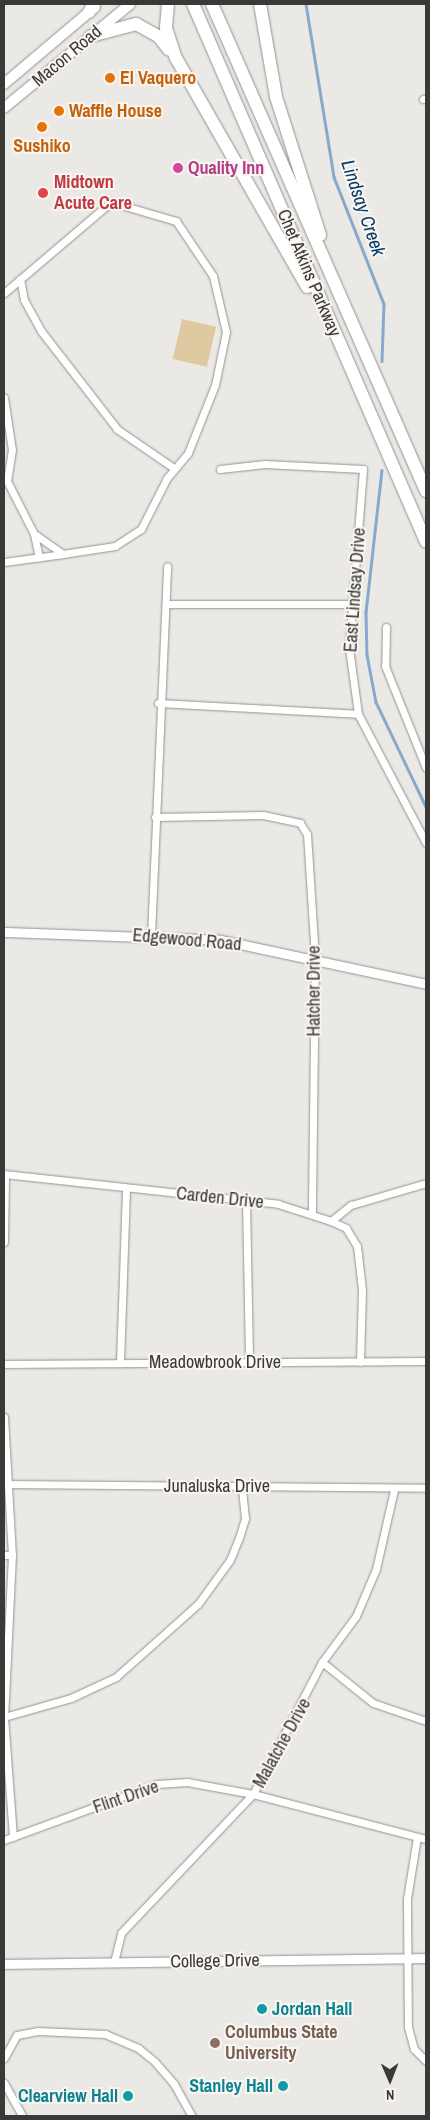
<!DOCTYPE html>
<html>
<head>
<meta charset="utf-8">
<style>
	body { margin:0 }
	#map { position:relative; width:430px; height:2120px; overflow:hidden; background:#ebe9e5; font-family:"Archivo Narrow",sans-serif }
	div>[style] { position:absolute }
	.green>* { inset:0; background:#dfc9a1; transform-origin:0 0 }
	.stream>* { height:2.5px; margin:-1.25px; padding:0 1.25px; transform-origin:1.25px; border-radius:1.25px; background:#87a9cb }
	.roads { filter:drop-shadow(0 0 1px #94928e) drop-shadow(0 0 1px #94928e) }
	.street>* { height:7px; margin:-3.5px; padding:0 3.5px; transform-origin:3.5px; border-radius:3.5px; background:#fff }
	.secondary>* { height:9px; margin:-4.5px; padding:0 4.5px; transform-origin:4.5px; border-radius:4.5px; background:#fff }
	.primary>* { height:10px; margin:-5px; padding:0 5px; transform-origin:5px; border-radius:5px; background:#fff }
	.highway>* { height:12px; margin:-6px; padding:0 6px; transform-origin:6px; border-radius:6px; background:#fff }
	.dots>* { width:14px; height:14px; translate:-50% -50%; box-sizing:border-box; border:2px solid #f9f6f2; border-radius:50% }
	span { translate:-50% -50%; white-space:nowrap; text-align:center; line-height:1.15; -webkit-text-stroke:4px #f9f6f2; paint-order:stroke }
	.street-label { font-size:18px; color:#3a3938 }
	.food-label { font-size:18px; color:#c56008; font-weight:700 }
	.left { translate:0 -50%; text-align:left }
	.hotel-label { font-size:18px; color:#b23c85; font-weight:700 }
	.health-label { font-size:18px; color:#be3a42; font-weight:700 }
	.culture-label { font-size:18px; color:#0d838f; font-weight:700 }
	.right { translate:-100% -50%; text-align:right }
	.education-label { font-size:18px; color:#785e54; font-weight:700 }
	.water-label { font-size:19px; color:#073d69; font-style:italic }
	.frame { position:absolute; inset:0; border:5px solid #3a3938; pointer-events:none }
	.north { position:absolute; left:365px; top:2055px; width:50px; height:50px; -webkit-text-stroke:4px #f9f6f2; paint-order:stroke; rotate:179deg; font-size:14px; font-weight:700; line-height:20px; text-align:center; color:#3a3938 }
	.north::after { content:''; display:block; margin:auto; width:18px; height:22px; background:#3a3938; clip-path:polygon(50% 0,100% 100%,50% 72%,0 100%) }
</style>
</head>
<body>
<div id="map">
	<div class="green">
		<i style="left:182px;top:319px;width:35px;height:41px;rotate:13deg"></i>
	</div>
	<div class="stream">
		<i style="left:306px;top:4px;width:175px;rotate:80.8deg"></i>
		<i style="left:334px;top:177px;width:136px;rotate:68.5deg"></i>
		<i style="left:384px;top:304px;width:57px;rotate:92deg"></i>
		<i style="left:382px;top:470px;width:143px;rotate:96.4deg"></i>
		<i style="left:366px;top:612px;width:43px;rotate:88.7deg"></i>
		<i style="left:367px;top:655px;width:48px;rotate:79.2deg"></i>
		<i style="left:376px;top:702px;width:116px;rotate:64.5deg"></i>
	</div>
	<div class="roads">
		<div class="street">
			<i style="left:423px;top:99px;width:3px"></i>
			<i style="left:20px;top:279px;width:21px;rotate:79deg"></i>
			<i style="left:24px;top:300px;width:35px;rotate:61deg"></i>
			<i style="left:41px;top:331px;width:124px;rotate:52.2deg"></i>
			<i style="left:117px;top:429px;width:70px;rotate:34.6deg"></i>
			<i style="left:4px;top:293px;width:140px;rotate:-40.4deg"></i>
			<i style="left:111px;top:202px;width:68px;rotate:16.3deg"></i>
			<i style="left:176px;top:221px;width:66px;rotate:56.1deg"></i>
			<i style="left:213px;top:276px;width:57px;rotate:76.9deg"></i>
			<i style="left:226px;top:332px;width:54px;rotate:101.7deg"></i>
			<i style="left:215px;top:385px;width:73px;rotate:111.7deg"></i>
			<i style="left:188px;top:453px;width:33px;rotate:130deg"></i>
			<i style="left:167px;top:478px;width:57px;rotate:117deg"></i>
			<i style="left:141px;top:529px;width:31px;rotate:147deg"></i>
			<i style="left:115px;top:546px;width:53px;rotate:171.3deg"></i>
			<i style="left:63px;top:554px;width:35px;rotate:-145deg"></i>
			<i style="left:34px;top:534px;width:59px;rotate:-117deg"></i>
			<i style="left:7px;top:481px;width:31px;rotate:-81deg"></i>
			<i style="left:12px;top:450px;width:53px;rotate:-98.7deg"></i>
			<i style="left:220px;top:469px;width:45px;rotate:-6.3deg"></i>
			<i style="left:265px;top:464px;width:98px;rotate:2.9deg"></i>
			<i style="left:363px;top:469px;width:180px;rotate:94.5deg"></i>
			<i style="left:349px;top:648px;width:67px;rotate:82.2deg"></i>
			<i style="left:358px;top:714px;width:146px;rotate:62.2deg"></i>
			<i style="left:34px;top:534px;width:24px;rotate:78deg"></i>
			<i style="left:4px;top:562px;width:60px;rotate:-7.7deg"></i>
			<i style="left:167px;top:604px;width:184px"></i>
			<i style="left:386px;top:627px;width:39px;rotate:91deg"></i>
			<i style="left:385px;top:666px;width:110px;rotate:68.1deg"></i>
			<i style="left:158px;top:703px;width:200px;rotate:3.1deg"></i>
			<i style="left:155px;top:817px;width:108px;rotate:-1.1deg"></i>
			<i style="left:263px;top:815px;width:38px;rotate:12deg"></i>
			<i style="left:300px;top:823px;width:13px;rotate:58deg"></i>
			<i style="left:307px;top:834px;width:124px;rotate:86.3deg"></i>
			<i style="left:315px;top:958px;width:256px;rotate:90.7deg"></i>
			<i style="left:151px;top:936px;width:370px;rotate:-87.5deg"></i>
			<i style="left:4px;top:1174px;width:276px;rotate:6.2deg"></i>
			<i style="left:278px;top:1204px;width:56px;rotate:17.8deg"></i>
			<i style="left:331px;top:1221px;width:26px;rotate:-39deg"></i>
			<i style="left:351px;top:1205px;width:78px;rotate:-16.3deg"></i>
			<i style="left:246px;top:1201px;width:162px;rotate:88.9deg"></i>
			<i style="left:331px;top:1221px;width:17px;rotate:25deg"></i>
			<i style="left:346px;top:1228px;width:21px;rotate:59deg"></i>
			<i style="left:357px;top:1246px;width:44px;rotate:83.5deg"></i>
			<i style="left:362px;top:1290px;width:72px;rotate:91.6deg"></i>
			<i style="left:4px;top:1242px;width:67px;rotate:-89.1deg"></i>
			<i style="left:120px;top:1362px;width:173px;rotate:-88deg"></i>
			<i style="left:4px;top:1364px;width:422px;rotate:-0.4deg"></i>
			<i style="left:4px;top:1417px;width:138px;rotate:86.7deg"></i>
			<i style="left:12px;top:1555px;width:162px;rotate:92.8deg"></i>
			<i style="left:4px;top:1717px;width:120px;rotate:85.7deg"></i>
			<i style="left:7px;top:1484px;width:419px;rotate:0.5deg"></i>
			<i style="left:4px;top:1555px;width:8px"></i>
			<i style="left:322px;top:1662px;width:65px;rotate:38.8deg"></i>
			<i style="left:373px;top:1703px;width:56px;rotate:18.8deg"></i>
			<i style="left:4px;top:1717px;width:70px;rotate:-15.8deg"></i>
			<i style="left:71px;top:1698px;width:50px;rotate:-25deg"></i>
			<i style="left:116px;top:1677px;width:110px;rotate:-41.7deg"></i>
			<i style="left:198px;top:1604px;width:54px;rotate:-54deg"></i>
			<i style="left:230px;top:1560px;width:24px;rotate:-68deg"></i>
			<i style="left:239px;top:1538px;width:21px;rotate:-73deg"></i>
			<i style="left:245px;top:1518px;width:31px;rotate:-96deg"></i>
			<i style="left:417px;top:1837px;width:63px;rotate:99.2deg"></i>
			<i style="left:407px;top:1899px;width:128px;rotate:89.6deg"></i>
			<i style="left:408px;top:2027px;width:23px;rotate:75deg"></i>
			<i style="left:414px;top:2049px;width:17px;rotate:45deg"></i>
			<i style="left:4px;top:1840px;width:163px;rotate:-20.1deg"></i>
			<i style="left:157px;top:1784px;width:30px;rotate:-4deg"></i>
			<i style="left:187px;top:1782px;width:67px;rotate:10.3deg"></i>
			<i style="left:253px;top:1794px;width:179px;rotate:14.6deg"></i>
			<i style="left:114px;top:1962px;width:30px;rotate:-76deg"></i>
			<i style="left:121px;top:1933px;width:192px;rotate:-46.5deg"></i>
			<i style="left:253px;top:1794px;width:149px;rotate:-62.4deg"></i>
			<i style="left:322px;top:1662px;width:57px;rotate:-53.5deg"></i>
			<i style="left:356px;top:1616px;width:51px;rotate:-66.9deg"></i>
			<i style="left:376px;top:1569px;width:81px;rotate:-77.2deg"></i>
			<i style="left:4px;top:2058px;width:26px;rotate:-61deg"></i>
			<i style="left:17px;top:2035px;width:21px;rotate:-11deg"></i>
			<i style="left:38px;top:2031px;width:67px;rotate:2.6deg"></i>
			<i style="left:105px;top:2034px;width:36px;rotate:23deg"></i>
			<i style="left:138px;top:2048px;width:22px;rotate:39deg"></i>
			<i style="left:155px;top:2062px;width:29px;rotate:49deg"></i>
			<i style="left:174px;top:2084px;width:37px;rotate:61deg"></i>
			<i style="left:4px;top:2083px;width:38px;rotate:61deg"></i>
		</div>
		<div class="secondary">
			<i style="left:4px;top:932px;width:217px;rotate:2.1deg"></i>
			<i style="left:221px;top:940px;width:210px;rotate:12.1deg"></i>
			<i style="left:4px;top:1964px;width:422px;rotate:-0.8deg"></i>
		</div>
		<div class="primary">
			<i style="left:4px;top:84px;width:119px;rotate:-40.2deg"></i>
			<i style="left:4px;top:108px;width:163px;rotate:-39.5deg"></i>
		</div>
		<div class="highway">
			<i style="left:168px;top:4px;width:24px;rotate:95deg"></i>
			<i style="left:166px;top:28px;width:32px;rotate:72deg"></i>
			<i style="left:176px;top:58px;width:264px;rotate:60.2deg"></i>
			<i style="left:193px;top:4px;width:586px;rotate:66.58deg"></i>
			<i style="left:212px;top:4px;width:532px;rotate:66.28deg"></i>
			<i style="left:260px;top:4px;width:94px;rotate:80.2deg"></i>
			<i style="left:276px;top:97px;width:145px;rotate:72.3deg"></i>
			<i style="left:89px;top:12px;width:9px;rotate:-58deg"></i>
			<i style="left:91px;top:36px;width:47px;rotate:-14.9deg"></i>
			<i style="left:136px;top:24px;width:26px;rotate:29deg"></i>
			<i style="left:159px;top:37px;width:16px;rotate:52deg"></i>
		</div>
	</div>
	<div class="dots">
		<i style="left:110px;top:78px;background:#e8710a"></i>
		<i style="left:59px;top:111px;background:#e8710a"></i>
		<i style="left:42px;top:127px;background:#e8710a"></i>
		<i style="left:178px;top:168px;background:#d1479c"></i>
		<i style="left:43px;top:193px;background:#e0444e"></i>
		<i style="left:262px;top:2009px;background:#0f9aa8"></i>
		<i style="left:215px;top:2043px;background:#8d6e63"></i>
		<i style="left:283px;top:2086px;background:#0f9aa8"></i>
		<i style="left:128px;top:2096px;background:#0f9aa8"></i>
	</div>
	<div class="street-label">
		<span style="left:67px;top:56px;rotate:-40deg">Macon Road</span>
		<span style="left:309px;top:273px;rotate:67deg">Chet Atkins Parkway</span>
		<span style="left:355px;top:590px;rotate:-86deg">East Lindsay Drive</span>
		<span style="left:187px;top:940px;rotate:5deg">Edgewood Road</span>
		<span style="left:314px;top:991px;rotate:-90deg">Hatcher Drive</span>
		<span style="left:220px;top:1198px;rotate:6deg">Carden Drive</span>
		<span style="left:215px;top:1362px">Meadowbrook Drive</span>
		<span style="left:217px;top:1486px">Junaluska Drive</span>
		<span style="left:282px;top:1743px;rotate:-61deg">Malatche Drive</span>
		<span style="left:126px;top:1797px;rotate:-19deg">Flint Drive</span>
		<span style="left:215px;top:1961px;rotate:-1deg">College Drive</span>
	</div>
	<div class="food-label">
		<span class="left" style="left:120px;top:78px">El Vaquero</span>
		<span class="left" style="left:69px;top:111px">Waffle House</span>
		<span style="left:42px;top:146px">Sushiko</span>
	</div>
	<div class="hotel-label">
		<span class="left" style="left:188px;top:168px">Quality Inn</span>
	</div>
	<div class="health-label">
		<span class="left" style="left:54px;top:193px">Midtown<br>Acute Care</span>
	</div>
	<div class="culture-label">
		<span class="left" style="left:272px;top:2009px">Jordan Hall</span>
		<span class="right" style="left:273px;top:2086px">Stanley Hall</span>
		<span class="right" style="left:118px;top:2096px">Clearview Hall</span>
	</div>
	<div class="education-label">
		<span class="left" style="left:225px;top:2043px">Columbus State<br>University</span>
	</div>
	<div class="water-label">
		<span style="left:363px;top:208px;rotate:71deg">Lindsay Creek</span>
	</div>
	<div class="frame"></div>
	<div class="north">N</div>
</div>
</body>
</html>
